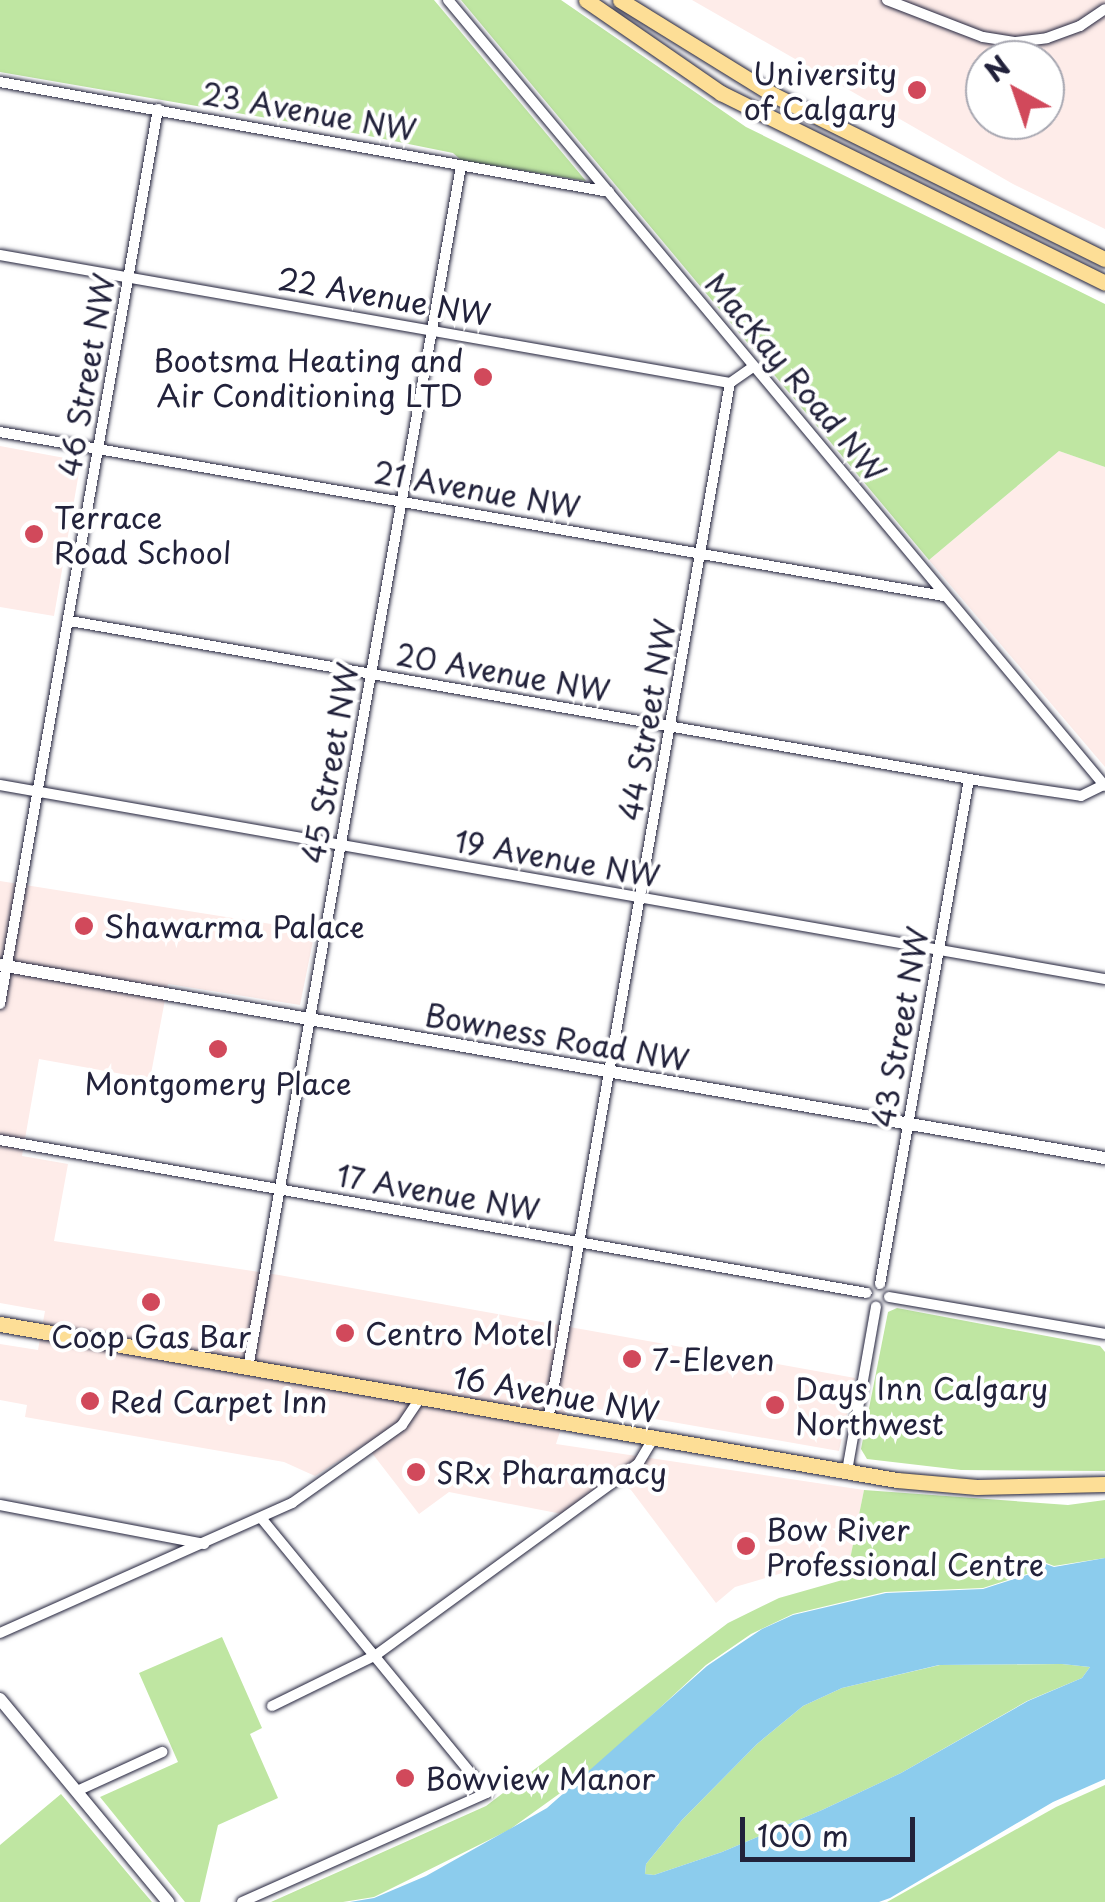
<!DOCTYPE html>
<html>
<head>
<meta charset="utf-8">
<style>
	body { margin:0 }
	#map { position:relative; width:1105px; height:1902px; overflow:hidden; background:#fff; font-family:"Playpen Sans",sans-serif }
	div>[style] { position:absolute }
	.built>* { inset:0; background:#feece9 }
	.green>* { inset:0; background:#bfe6a2 }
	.water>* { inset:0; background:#8ccced }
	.roads { filter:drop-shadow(0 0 2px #22223b) drop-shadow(0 0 2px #22223b) }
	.minor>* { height:10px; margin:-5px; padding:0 5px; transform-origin:5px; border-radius:5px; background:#fff }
	.tertiary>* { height:12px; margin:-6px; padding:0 6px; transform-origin:6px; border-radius:6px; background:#fff }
	.primary>* { height:15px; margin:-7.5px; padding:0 7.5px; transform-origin:7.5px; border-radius:7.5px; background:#fdde96 }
	.trunk>* { height:15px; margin:-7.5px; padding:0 7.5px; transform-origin:7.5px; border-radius:7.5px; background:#fdde96 }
	.dots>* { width:28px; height:28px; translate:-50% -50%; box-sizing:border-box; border:5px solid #fff; border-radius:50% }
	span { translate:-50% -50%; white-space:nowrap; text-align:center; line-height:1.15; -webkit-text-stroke:8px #fff; paint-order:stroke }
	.poi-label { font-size:30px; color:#22223b }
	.right { translate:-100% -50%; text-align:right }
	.left { translate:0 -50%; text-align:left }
	.street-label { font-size:30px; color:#22223b }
	.north { position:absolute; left:965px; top:40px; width:100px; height:100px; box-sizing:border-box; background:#fff; border:2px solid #a7a7b1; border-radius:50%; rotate:320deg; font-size:28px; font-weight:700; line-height:40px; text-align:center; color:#22223b }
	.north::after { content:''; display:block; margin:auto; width:35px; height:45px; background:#d1495b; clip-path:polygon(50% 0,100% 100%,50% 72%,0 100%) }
	.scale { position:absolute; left:740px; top:1817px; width:175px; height:45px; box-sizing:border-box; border:5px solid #22223b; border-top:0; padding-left:12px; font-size:30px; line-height:35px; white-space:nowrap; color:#22223b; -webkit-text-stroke:8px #fff; paint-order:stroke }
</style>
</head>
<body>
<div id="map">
	<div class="built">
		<i style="clip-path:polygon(evenodd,692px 0,1105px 0,1105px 229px,1013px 184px,692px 0,985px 60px,1045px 60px,1045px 120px,985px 120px,985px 60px)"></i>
		<i style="clip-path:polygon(0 446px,81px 461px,54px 616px,0 607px)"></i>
		<i style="clip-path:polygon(1059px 451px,1105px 467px,1105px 767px,929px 560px)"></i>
		<i style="clip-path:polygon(0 881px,315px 931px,300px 1005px,168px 984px,150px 1079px,39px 1059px,22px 1156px,68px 1164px,54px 1241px,279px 1275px,855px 1378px,839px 1451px,569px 1404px,556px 1444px,864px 1490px,849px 1564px,799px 1568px,735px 1587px,716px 1603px,631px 1490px,610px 1477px,562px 1514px,449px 1492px,419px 1514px,365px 1444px,315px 1476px,284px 1462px,25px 1417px,27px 1405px,0 1400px,0 1344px,38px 1350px,45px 1311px,0 1303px)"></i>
	</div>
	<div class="green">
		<i style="clip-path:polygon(0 0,434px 0,586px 181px,461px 160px,453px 153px,359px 134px,0 72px)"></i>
		<i style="clip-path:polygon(461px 0,561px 0,746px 127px,1105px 304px,1105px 467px,1059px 451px,929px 560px)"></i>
		<i style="clip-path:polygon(897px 1308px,1100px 1346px,1105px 1352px,1105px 1471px,961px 1470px,867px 1459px,861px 1449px,888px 1312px)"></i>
		<i style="clip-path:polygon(864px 1490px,1068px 1505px,1105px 1500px,1105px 1558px,1054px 1566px,1044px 1562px,1033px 1572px,983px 1588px,885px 1592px,793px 1614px,751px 1634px,706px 1665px,595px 1768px,509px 1830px,374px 1897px,343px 1902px,271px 1902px,486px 1806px,728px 1623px,779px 1598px,846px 1579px)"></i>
		<i style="clip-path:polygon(222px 1637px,262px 1728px,250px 1734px,278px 1798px,218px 1825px,200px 1902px,185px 1902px,100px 1797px,178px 1762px,139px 1673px)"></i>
		<i style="clip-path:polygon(1062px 1664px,1090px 1667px,1082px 1678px,1027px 1701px,901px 1773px,822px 1810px,722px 1852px,654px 1875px,645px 1874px,646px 1864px,682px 1820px,757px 1744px,803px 1706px,842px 1688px,940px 1665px)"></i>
		<i style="clip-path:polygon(1105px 1785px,1105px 1902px,887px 1902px,1056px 1807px)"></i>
		<i style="clip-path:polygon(61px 1794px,140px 1888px,152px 1902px,0 1902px,0 1845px)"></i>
	</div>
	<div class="water">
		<i style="clip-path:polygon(evenodd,1105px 1558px,1105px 1779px,1053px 1802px,890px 1898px,879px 1902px,350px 1902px,374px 1898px,426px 1876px,547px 1808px,707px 1666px,762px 1629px,793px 1615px,886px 1593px,983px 1589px,1033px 1573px,1043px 1563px,1054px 1567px,1105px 1558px,1062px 1664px,1090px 1667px,1082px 1678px,1028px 1701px,901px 1773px,822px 1810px,722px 1852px,654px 1875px,645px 1874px,646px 1864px,682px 1820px,757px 1744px,803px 1706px,842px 1688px,939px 1665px,1062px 1664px)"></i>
	</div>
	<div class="roads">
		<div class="minor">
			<i style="left:448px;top:0;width:1024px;rotate:50.11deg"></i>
			<i style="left:887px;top:0;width:103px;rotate:21.1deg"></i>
			<i style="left:983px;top:37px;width:33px;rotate:9deg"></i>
			<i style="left:1016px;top:42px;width:31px;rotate:-7deg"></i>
			<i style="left:1047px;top:38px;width:35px;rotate:-20deg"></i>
			<i style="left:1080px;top:26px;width:30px;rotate:-34deg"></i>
			<i style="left:0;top:82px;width:619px;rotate:10.24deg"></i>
			<i style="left:0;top:255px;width:741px;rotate:9.95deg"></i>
			<i style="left:730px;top:383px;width:29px;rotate:-35deg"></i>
			<i style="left:0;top:432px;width:958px;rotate:9.86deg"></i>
			<i style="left:70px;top:621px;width:925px;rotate:9.96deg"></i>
			<i style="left:981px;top:781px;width:101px;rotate:8.5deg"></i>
			<i style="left:1081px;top:796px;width:25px;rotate:-26deg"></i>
			<i style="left:0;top:785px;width:1122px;rotate:9.96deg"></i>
			<i style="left:0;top:1004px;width:909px;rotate:-79.99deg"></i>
			<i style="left:0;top:1140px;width:880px;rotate:10.01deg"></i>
			<i style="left:880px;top:1284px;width:513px;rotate:-80deg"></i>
			<i style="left:889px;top:1297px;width:219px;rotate:9.7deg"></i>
			<i style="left:248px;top:1368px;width:1221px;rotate:-79.95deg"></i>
			<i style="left:548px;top:1420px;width:1053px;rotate:-80.05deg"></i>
			<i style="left:847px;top:1471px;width:167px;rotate:-80deg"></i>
			<i style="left:0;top:1505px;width:208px;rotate:10.8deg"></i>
			<i style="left:0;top:1633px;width:320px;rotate:-24deg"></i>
			<i style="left:292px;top:1503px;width:135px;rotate:-35.3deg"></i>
			<i style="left:402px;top:1425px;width:32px;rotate:-56deg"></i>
			<i style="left:272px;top:1706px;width:116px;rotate:-26.1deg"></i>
			<i style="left:376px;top:1655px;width:324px;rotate:-36.1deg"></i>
			<i style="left:638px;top:1464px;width:29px;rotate:-59deg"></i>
			<i style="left:77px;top:1791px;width:94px;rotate:-24.6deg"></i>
			<i style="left:242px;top:1902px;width:268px;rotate:-24deg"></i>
			<i style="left:487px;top:1793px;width:356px;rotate:-129.4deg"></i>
		</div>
		<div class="tertiary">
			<i style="left:0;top:965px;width:1122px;rotate:9.91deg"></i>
			<i style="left:0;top:1699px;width:264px;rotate:50.4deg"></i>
		</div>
		<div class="primary">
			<i style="left:586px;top:0;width:164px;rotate:34.6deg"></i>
			<i style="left:721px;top:93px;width:428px;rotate:26.3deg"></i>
			<i style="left:620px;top:0;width:181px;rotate:31.7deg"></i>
			<i style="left:774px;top:95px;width:369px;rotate:26.4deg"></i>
		</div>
		<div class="trunk">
			<i style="left:0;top:1324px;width:910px;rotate:9.87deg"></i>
			<i style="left:897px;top:1480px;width:80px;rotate:5deg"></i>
			<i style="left:977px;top:1487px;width:128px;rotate:-1.3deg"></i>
		</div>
	</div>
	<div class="dots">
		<i style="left:917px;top:90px;background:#d1495b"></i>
		<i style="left:483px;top:377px;background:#d1495b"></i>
		<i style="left:34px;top:534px;background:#d1495b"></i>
		<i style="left:84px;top:926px;background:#d1495b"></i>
		<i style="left:218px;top:1049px;background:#d1495b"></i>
		<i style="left:151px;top:1302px;background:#d1495b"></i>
		<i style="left:345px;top:1333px;background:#d1495b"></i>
		<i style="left:632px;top:1359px;background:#d1495b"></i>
		<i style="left:90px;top:1401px;background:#d1495b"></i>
		<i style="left:775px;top:1405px;background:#d1495b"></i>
		<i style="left:416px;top:1472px;background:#d1495b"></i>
		<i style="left:746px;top:1546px;background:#d1495b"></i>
		<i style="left:405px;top:1778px;background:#d1495b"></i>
	</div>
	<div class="poi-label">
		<span class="right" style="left:897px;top:90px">University<br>of Calgary</span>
		<span class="right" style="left:463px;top:377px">Bootsma Heating and<br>Air Conditioning LTD</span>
		<span class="left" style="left:54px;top:534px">Terrace<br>Road School</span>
		<span class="left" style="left:104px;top:926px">Shawarma Palace</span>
		<span style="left:218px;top:1083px">Montgomery Place</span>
		<span class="left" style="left:365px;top:1333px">Centro Motel</span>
		<span style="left:151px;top:1336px">Coop Gas Bar</span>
		<span class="left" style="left:652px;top:1359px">7-Eleven</span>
		<span class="left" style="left:795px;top:1405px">Days Inn Calgary<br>Northwest</span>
		<span class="left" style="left:110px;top:1401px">Red Carpet Inn</span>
		<span class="left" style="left:436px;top:1472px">SRx Pharamacy</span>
		<span class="left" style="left:766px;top:1546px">Bow River<br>Professional Centre</span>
		<span class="left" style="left:425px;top:1778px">Bowview Manor</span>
	</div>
	<div class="street-label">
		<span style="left:309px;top:111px;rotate:10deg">23 Avenue NW</span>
		<span style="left:384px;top:296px;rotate:10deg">22 Avenue NW</span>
		<span style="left:86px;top:375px;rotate:-80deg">46 Street NW</span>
		<span style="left:796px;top:377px;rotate:50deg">MacKay Road NW</span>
		<span style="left:477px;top:489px;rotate:10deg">21 Avenue NW</span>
		<span style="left:503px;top:672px;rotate:10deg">20 Avenue NW</span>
		<span style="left:647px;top:720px;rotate:-80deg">44 Street NW</span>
		<span style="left:330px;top:763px;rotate:-80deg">45 Street NW</span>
		<span style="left:557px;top:858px;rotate:10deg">19 Avenue NW</span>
		<span style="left:900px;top:1027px;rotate:-80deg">43 Street NW</span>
		<span style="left:557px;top:1037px;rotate:10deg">Bowness Road NW</span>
		<span style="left:438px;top:1192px;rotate:10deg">17 Avenue NW</span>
		<span style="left:556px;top:1394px;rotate:10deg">16 Avenue NW</span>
	</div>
	<div class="north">N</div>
	<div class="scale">100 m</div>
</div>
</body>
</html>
